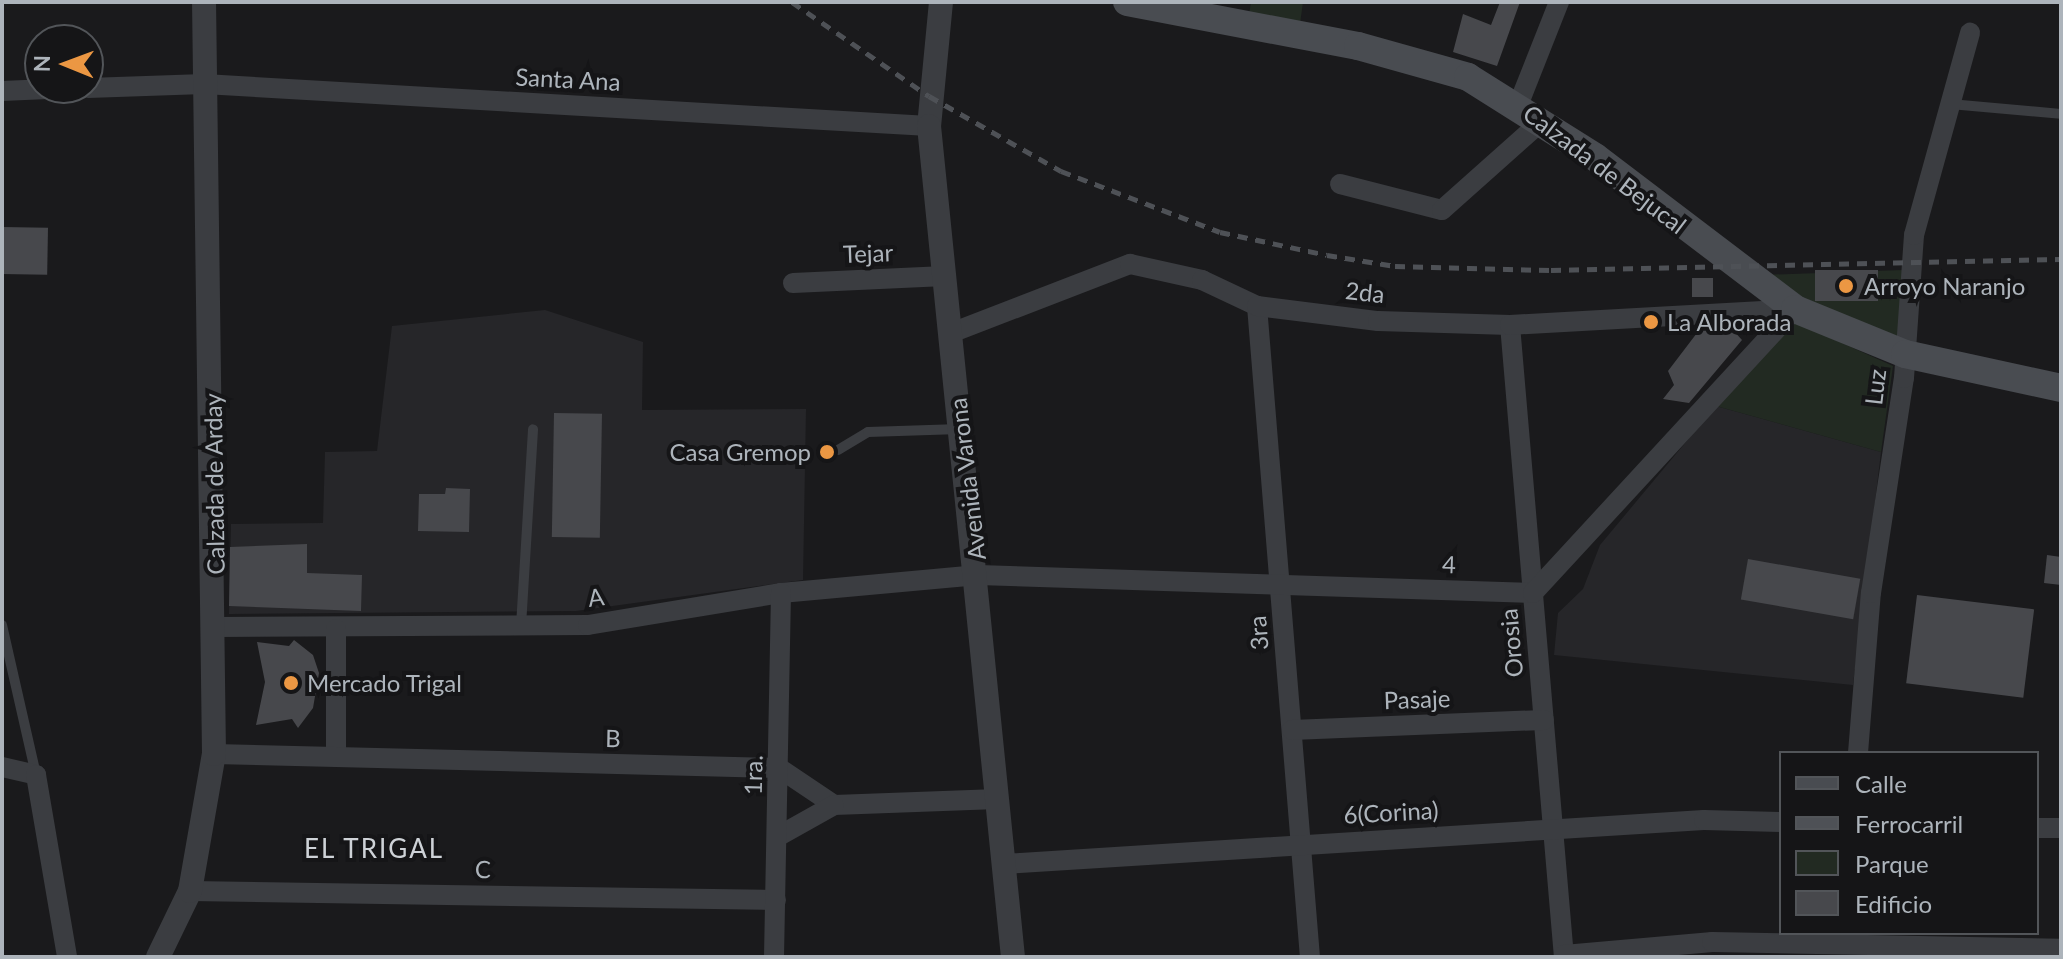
<!DOCTYPE html>
<html>
<head>
<meta charset="utf-8">
<style>
	body { margin:0 }
	#map { position:relative; width:2063px; height:959px; overflow:hidden; background:#1a1a1c; font-family:Lato,sans-serif }
	div>[style] { position:absolute }
	.built>* { inset:0; background:#262629 }
	.green>* { inset:0; background:#222a22 }
	.building>* { inset:0; background:#47484c; transform-origin:0 0 }
	.service>* { height:10px; margin:-5px; padding:0 5px; transform-origin:5px; border-radius:5px; background:#3b3d41 }
	.minor>* { height:20px; margin:-10px; padding:0 10px; transform-origin:10px; border-radius:10px; background:#3b3d41 }
	.tertiary>* { height:24px; margin:-12px; padding:0 12px; transform-origin:12px; border-radius:12px; background:#3b3d41 }
	.secondary>* { height:28px; margin:-14px; padding:0 14px; transform-origin:14px; border-radius:14px; background:#494c51 }
	.rail>* { height:5px; margin-top:-2.5px; transform-origin:0; background:repeating-linear-gradient(90deg,#4e5156 0 10px,transparent 0 18px) }
	.dots>* { width:22px; height:22px; translate:-50% -50%; box-sizing:border-box; border:4px solid #151517; border-radius:50% }
	span { translate:-50% -50%; white-space:nowrap; text-align:center; line-height:1.15; -webkit-text-stroke:8px #151517; paint-order:stroke }
	.street-label { font-size:24px; color:#adb4bb }
	.poi-label { font-size:24px; color:#adb4bb }
	.left { translate:0 -50%; text-align:left }
	.right { translate:-100% -50%; text-align:right }
	.neighbourhood-label { font-size:26px; color:#ced2d7; letter-spacing:2px }
	.frame { position:absolute; inset:0; border:4px solid #adb4bb; pointer-events:none }
	.legend { position:absolute; left:1779px; top:751px; width:260px; height:184px; box-sizing:border-box; background:#151517; border:2px solid #525559; margin:0; padding:10px 14px; list-style:none; font-size:24px; color:#adb4bb }
	.legend li { display:flex; align-items:center; gap:16px; height:40px }
	.legend b { width:40px; border:2px solid #525559 }
	.north { position:absolute; left:24px; top:24px; width:80px; height:80px; box-sizing:border-box; background:#151517; border:2px solid #525559; border-radius:50%; rotate:271deg; font-size:22px; font-weight:700; line-height:32px; text-align:center; color:#adb4bb }
	.north::after { content:''; display:block; margin:auto; width:28px; height:36px; background:#eb9743; clip-path:polygon(50% 0,100% 100%,50% 72%,0 100%) }
</style>
</head>
<body>
<div id="map">
	<div class="built">
		<i style="clip-path:polygon(545px 310px,643px 342px,642px 410px,806px 409px,803px 580px,576px 611px,229px 614px,231px 524px,323px 523px,325px 452px,377px 451px,392px 326px)"></i>
		<i style="clip-path:polygon(1716px 406px,1881px 452px,1853px 685px,1554px 655px,1558px 613px,1583px 589px,1600px 545px)"></i>
	</div>
	<div class="green">
		<i style="clip-path:polygon(1251px 2px,1303px 2px,1300px 24px,1249px 15px)"></i>
		<i style="clip-path:polygon(1903px 270px,1897px 349px,1762px 275px)"></i>
		<i style="clip-path:polygon(1791px 320px,1893px 366px,1881px 452px,1716px 406px)"></i>
	</div>
	<div class="building">
		<i style="clip-path:polygon(1500px 2px,1520px 2px,1497px 66px,1453px 52px,1463px 14px,1491px 25px)"></i>
		<i style="left:2px;top:227px;width:46px;height:47px;rotate:1deg"></i>
		<i style="left:1878px;top:270px;width:31px;height:63px;rotate:90deg"></i>
		<i style="left:1713px;top:278px;width:19px;height:21px;rotate:90deg"></i>
		<i style="clip-path:polygon(1700px 329px,1732px 329px,1742px 340px,1689px 403px,1663px 399px,1674px 385px,1668px 371px)"></i>
		<i style="left:554px;top:413px;width:48px;height:124px;rotate:1deg"></i>
		<i style="clip-path:polygon(446px 488px,470px 489px,469px 532px,418px 531px,419px 494px,445px 494px)"></i>
		<i style="clip-path:polygon(307px 544px,307px 573px,362px 575px,361px 611px,229px 606px,230px 547px)"></i>
		<i style="clip-path:polygon(2047px 555px,2061px 557px,2061px 585px,2044px 583px)"></i>
		<i style="left:1748px;top:559px;width:114px;height:41px;rotate:10deg"></i>
		<i style="left:1917px;top:595px;width:118px;height:89px;rotate:7deg"></i>
		<i style="clip-path:polygon(294px 640px,313px 655px,319px 673px,313px 708px,298px 728px,292px 719px,256px 725px,265px 682px,257px 642px,289px 646px)"></i>
	</div>
	<div class="service">
		<i style="left:1950px;top:104px;width:111px;rotate:5.1deg"></i>
		<i style="left:838px;top:450px;width:35px;rotate:-31deg"></i>
		<i style="left:868px;top:432px;width:92px;rotate:-1.9deg"></i>
		<i style="left:2px;top:625px;width:154px;rotate:77.2deg"></i>
		<i style="left:521px;top:626px;width:197px;rotate:-86.5deg"></i>
	</div>
	<div class="minor">
		<i style="left:88px;top:88px;width:116px;rotate:-2deg"></i>
		<i style="left:204px;top:84px;width:726px;rotate:3.32deg"></i>
		<i style="left:2px;top:91px;width:69px;rotate:-2.5deg"></i>
		<i style="left:1519px;top:103px;width:109px;rotate:-68.4deg"></i>
		<i style="left:1340px;top:184px;width:105px;rotate:14.3deg"></i>
		<i style="left:1442px;top:210px;width:135px;rotate:-41.7deg"></i>
		<i style="left:793px;top:283px;width:152px;rotate:-2.6deg"></i>
		<i style="left:1257px;top:306px;width:653px;rotate:85.35deg"></i>
		<i style="left:1510px;top:325px;width:634px;rotate:85.12deg"></i>
		<i style="left:951px;top:333px;width:192px;rotate:-21.1deg"></i>
		<i style="left:1130px;top:264px;width:74px;rotate:12.5deg"></i>
		<i style="left:1202px;top:280px;width:61px;rotate:25.3deg"></i>
		<i style="left:1257px;top:306px;width:122px;rotate:7.1deg"></i>
		<i style="left:1378px;top:321px;width:132px;rotate:1.7deg"></i>
		<i style="left:1510px;top:325px;width:285px;rotate:-3.2deg"></i>
		<i style="left:217px;top:627px;width:371px;rotate:-0.3deg"></i>
		<i style="left:588px;top:625px;width:196px;rotate:-9.4deg"></i>
		<i style="left:781px;top:593px;width:198px;rotate:-5.2deg"></i>
		<i style="left:978px;top:575px;width:555px;rotate:1.86deg"></i>
		<i style="left:1533px;top:593px;width:386px;rotate:-47.3deg"></i>
		<i style="left:336px;top:629px;width:128px;rotate:90deg"></i>
		<i style="left:1292px;top:730px;width:252px;rotate:-2.3deg"></i>
		<i style="left:1858px;top:753px;width:161px;rotate:-85.4deg"></i>
		<i style="left:1871px;top:593px;width:218px;rotate:-81.3deg"></i>
		<i style="left:1904px;top:378px;width:143px;rotate:-86deg"></i>
		<i style="left:1914px;top:235px;width:210px;rotate:-74.5deg"></i>
		<i style="left:214px;top:754px;width:565px;rotate:1.42deg"></i>
		<i style="left:779px;top:768px;width:66px;rotate:33.9deg"></i>
		<i style="left:834px;top:805px;width:164px;rotate:-2.1deg"></i>
		<i style="left:2px;top:767px;width:35px;rotate:13deg"></i>
		<i style="left:36px;top:775px;width:185px;rotate:80.3deg"></i>
		<i style="left:2037px;top:828px;width:24px"></i>
		<i style="left:777px;top:837px;width:65px;rotate:-29.3deg"></i>
		<i style="left:1004px;top:864px;width:701px;rotate:-3.6deg"></i>
		<i style="left:1704px;top:820px;width:77px;rotate:1.5deg"></i>
		<i style="left:190px;top:891px;width:586px;rotate:0.88deg"></i>
		<i style="left:1564px;top:955px;width:149px;rotate:-5deg"></i>
		<i style="left:1712px;top:942px;width:349px;rotate:1.1deg"></i>
		<i style="left:774px;top:957px;width:364px;rotate:-88.9deg"></i>
	</div>
	<div class="tertiary">
		<i style="left:941px;top:2px;width:125px;rotate:95.5deg"></i>
		<i style="left:929px;top:126px;width:835px;rotate:84.23deg"></i>
		<i style="left:158px;top:957px;width:73px;rotate:-64.1deg"></i>
		<i style="left:190px;top:891px;width:139px;rotate:-80.1deg"></i>
		<i style="left:214px;top:754px;width:752px;rotate:-90.76deg"></i>
	</div>
	<div class="secondary">
		<i style="left:1127px;top:2px;width:235px;rotate:10.8deg"></i>
		<i style="left:1358px;top:46px;width:114px;rotate:15.7deg"></i>
		<i style="left:1468px;top:77px;width:150px;rotate:32.2deg"></i>
		<i style="left:1595px;top:157px;width:251px;rotate:37.2deg"></i>
		<i style="left:1795px;top:309px;width:119px;rotate:22.2deg"></i>
		<i style="left:1905px;top:354px;width:160px;rotate:12.3deg"></i>
	</div>
	<div class="rail">
		<i style="left:792px;top:2px;width:166px;rotate:34.5deg"></i>
		<i style="left:929px;top:96px;width:152px;rotate:29.6deg"></i>
		<i style="left:1061px;top:171px;width:170px;rotate:21deg"></i>
		<i style="left:1220px;top:232px;width:109px;rotate:12.1deg"></i>
		<i style="left:1327px;top:255px;width:69px;rotate:9.2deg"></i>
		<i style="left:1395px;top:266px;width:156px;rotate:1.5deg"></i>
		<i style="left:1551px;top:270px;width:510px;rotate:-1.24deg"></i>
	</div>
	<div class="dots">
		<i style="left:1846px;top:286px;background:#eb9743"></i>
		<i style="left:1651px;top:322px;background:#eb9743"></i>
		<i style="left:827px;top:452px;background:#eb9743"></i>
		<i style="left:291px;top:683px;background:#eb9743"></i>
	</div>
	<div class="street-label">
		<span style="left:568px;top:79px;rotate:3deg">Santa Ana</span>
		<span style="left:1605px;top:169px;rotate:37deg">Calzada de Bejucal</span>
		<span style="left:868px;top:253px;rotate:-2deg">Tejar</span>
		<span style="left:1365px;top:292px;rotate:6deg">2da</span>
		<span style="left:1875px;top:387px;rotate:-83deg">Luz</span>
		<span style="left:967px;top:479px;rotate:-97deg">Avenida Varona</span>
		<span style="left:214px;top:484px;rotate:-91deg">Calzada de Arday</span>
		<span style="left:1449px;top:564px;rotate:2deg">4</span>
		<span style="left:596px;top:597px;rotate:-7deg">A</span>
		<span style="left:1258px;top:633px;rotate:-94deg">3ra</span>
		<span style="left:1511px;top:643px;rotate:-95deg">Orosia</span>
		<span style="left:1417px;top:699px;rotate:-2deg">Pasaje</span>
		<span style="left:613px;top:738px;rotate:1deg">B</span>
		<span style="left:753px;top:775px;rotate:-89deg">1ra.</span>
		<span style="left:1391px;top:812px;rotate:-3deg">6(Corina)</span>
		<span style="left:483px;top:869px;rotate:1deg">C</span>
	</div>
	<div class="poi-label">
		<span class="left" style="left:1864px;top:286px">Arroyo Naranjo</span>
		<span class="left" style="left:1667px;top:322px">La Alborada</span>
		<span class="right" style="left:811px;top:452px">Casa Gremop</span>
		<span class="left" style="left:307px;top:683px">Mercado Trigal</span>
	</div>
	<div class="neighbourhood-label">
		<span style="left:374px;top:849px">EL TRIGAL</span>
	</div>
	<div class="frame"></div>
	<ul class="legend">
	<li><b style="height:10px;background:#494c51"></b>Calle</li>
	<li><b style="height:10px;background:#4e5156"></b>Ferrocarril</li>
	<li><b style="height:22px;background:#222a22"></b>Parque</li>
	<li><b style="height:22px;background:#47484c"></b>Edificio</li>
	</ul>
	<div class="north">N</div>
</div>
</body>
</html>
